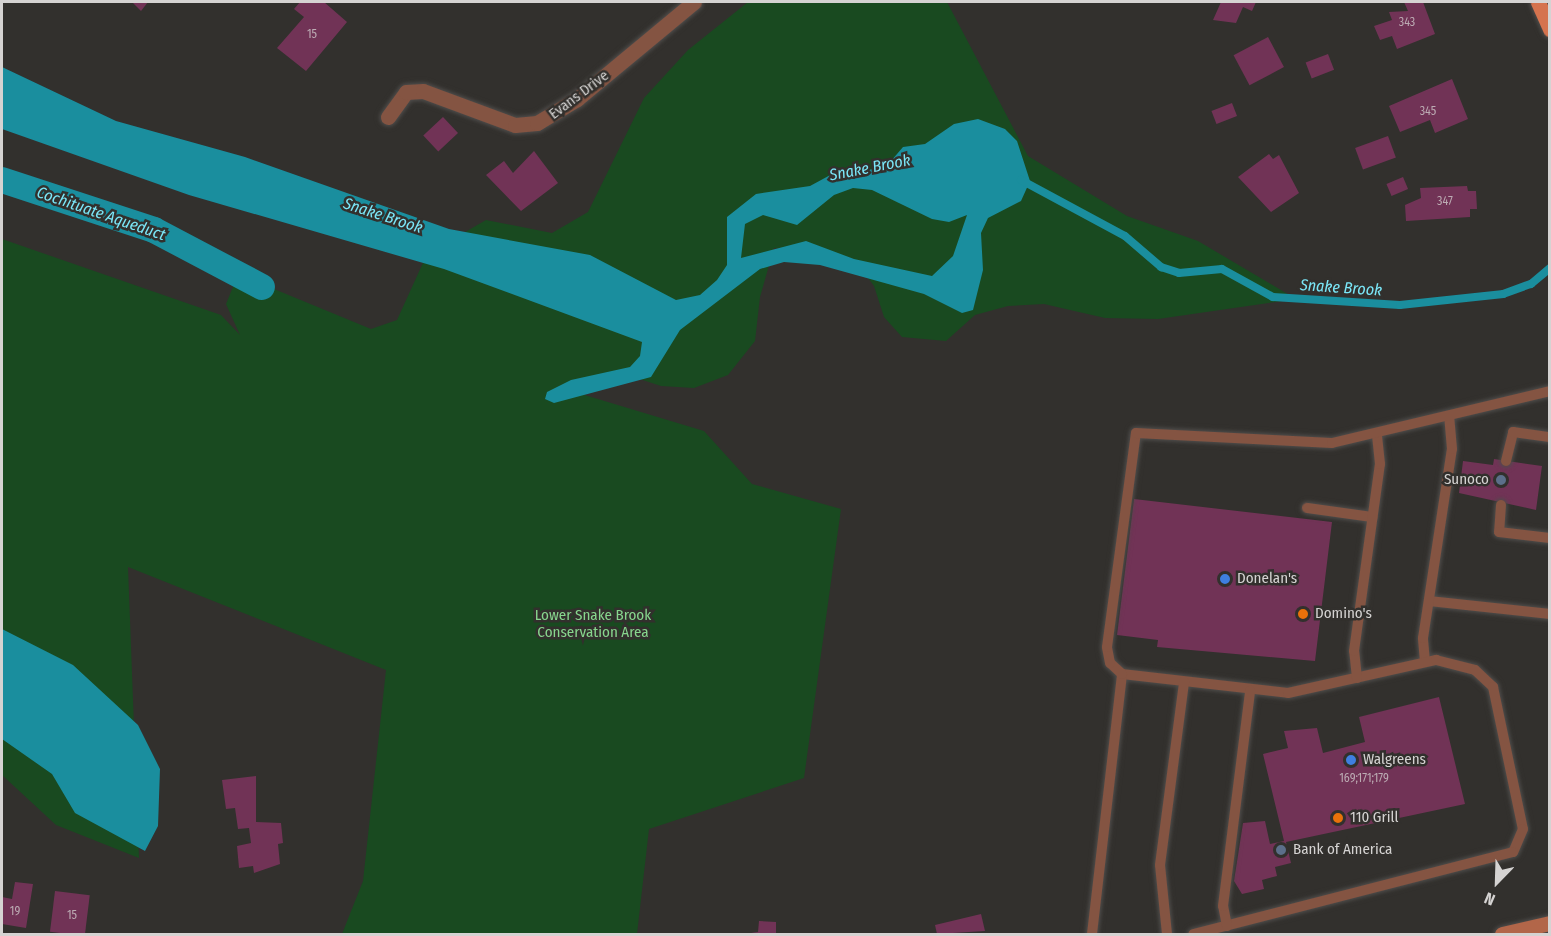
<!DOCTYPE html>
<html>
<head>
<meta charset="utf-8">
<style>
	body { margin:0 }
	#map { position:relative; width:1551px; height:936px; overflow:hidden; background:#32302d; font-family:"Fira Sans Condensed",sans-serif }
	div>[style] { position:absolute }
	.green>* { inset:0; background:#194a20 }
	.water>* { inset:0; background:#1a8e9e }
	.stream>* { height:8px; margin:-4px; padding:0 4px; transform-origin:4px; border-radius:4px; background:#1a8e9e }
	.canal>* { height:26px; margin:-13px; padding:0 13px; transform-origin:13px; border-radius:13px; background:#1a8e9e }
	.building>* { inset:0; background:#713356; transform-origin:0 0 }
	.roads { filter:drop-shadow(0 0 2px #4f4d4b) drop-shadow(0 0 2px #4f4d4b) }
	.lane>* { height:10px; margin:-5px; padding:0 5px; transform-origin:5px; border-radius:5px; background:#845442 }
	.street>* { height:15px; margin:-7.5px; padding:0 7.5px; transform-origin:7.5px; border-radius:7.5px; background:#845442 }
	.secondary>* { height:15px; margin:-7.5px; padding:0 7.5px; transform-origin:7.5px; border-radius:7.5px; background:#b26649 }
	.primary>* { height:15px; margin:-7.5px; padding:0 7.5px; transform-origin:7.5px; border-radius:7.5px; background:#d5734e }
	.dots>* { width:16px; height:16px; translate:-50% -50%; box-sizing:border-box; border:3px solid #32302d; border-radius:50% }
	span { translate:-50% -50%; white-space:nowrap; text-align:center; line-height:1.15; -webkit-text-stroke:5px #32302d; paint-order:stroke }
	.number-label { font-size:12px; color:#bcabb3 }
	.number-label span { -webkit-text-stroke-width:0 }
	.street-label { font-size:15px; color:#d5d3d2 }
	.poi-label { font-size:15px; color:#d5d3d2 }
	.right { translate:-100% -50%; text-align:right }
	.left { translate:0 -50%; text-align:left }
	.park-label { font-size:15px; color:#87d58d }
	.water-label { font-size:16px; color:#7be7f8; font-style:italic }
	.frame { position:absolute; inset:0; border:3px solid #d5d3d2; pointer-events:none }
	.north { position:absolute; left:1467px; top:852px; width:60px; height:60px; -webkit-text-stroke:4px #32302d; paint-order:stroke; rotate:203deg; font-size:16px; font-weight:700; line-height:24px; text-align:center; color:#d5d3d2 }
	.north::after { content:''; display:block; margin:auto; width:21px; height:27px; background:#d5d3d2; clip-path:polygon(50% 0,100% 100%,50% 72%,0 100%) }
</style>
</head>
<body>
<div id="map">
	<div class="green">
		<i style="clip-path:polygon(748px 2px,947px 2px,1028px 156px,1127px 216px,1198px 241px,1296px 299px,1158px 319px,1105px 318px,1044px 304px,1008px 306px,975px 315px,946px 341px,902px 337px,884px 317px,874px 286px,854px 259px,774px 248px,760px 297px,755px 341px,728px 375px,694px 388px,661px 386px,615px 371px,568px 390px,704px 431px,752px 484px,841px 509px,804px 778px,649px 829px,637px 934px,342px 934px,363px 881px,386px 670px,128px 567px,139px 858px,56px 825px,2px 775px,2px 239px,221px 315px,240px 335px,226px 304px,235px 282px,252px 280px,371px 329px,397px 320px,427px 254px,486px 220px,552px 233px,588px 212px,644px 98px,688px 50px)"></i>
	</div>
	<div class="water">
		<i style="clip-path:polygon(evenodd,2px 67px,116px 121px,245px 157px,449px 229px,590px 255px,676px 300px,700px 295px,717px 280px,727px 265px,727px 217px,756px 194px,810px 186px,834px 173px,885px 168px,903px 147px,925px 144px,954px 124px,978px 119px,1005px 129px,1017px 141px,1030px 181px,1021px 201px,988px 218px,981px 233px,983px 270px,973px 310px,962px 313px,924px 294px,820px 265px,784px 262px,760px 269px,680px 330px,651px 377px,554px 403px,545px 399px,547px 392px,571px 380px,630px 367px,640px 356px,642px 342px,444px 269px,189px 195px,2px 129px,2px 67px,853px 188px,872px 190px,932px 219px,949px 222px,967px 215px,953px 256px,932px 276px,854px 259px,806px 241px,741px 258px,745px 224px,763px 215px,797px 225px,834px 195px,853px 188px)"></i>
		<i style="clip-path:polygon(2px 629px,73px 665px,138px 725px,160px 769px,158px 826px,145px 851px,75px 813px,52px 774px,2px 739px)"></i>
	</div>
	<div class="stream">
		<i style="left:1021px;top:180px;width:118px;rotate:28.3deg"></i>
		<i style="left:1125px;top:236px;width:48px;rotate:40.7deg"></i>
		<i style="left:1161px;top:267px;width:19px;rotate:18deg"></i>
		<i style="left:1179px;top:273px;width:43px;rotate:-5.3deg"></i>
		<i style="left:1222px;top:269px;width:58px;rotate:28.8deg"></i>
		<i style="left:1273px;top:297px;width:127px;rotate:3.6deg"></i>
		<i style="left:1400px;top:305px;width:104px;rotate:-6.1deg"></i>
		<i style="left:1503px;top:294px;width:30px;rotate:-20deg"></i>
		<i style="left:1531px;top:284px;width:25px;rotate:-40deg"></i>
	</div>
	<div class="canal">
		<i style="left:2px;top:180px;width:160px;rotate:18.2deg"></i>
		<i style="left:154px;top:230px;width:122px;rotate:27.8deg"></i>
	</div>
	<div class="building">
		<i style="clip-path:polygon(132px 2px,148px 2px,141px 11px)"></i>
		<i style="clip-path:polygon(300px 2px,324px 2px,347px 22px,306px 71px,277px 48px,304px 17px,294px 9px)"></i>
		<i style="clip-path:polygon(1221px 2px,1256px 2px,1252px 11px,1243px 7px,1236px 23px,1213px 20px)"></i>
		<i style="clip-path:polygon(1404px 2px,1423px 2px,1435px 34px,1397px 49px,1392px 36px,1380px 40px,1374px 26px,1392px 20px,1389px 12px,1408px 11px)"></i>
		<i style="left:1268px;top:37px;width:34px;height:39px;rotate:62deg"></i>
		<i style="left:1328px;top:54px;width:17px;height:24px;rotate:69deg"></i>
		<i style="clip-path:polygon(1452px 79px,1468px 119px,1435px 133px,1430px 120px,1400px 132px,1389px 106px)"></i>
		<i style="left:1232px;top:103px;width:14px;height:22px;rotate:69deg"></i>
		<i style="left:443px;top:117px;width:22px;height:27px;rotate:47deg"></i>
		<i style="left:1388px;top:136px;width:23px;height:35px;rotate:70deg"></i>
		<i style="clip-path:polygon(534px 151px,558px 183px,521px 211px,486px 175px,504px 161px,513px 173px)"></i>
		<i style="clip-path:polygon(1269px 154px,1273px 159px,1279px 155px,1299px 193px,1271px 212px,1238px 177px)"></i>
		<i style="left:1403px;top:177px;width:13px;height:18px;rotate:67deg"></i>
		<i style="clip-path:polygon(1467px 186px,1468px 191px,1476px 191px,1477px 209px,1470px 209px,1470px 217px,1406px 221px,1405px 205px,1421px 198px,1420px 188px)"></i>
		<i style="clip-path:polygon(1494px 459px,1542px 466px,1536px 510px,1459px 493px,1463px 461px,1493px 465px)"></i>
		<i style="clip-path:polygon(1134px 499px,1332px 522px,1315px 661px,1157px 647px,1158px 640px,1117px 635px)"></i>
		<i style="clip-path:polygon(1439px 697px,1465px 804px,1286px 842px,1291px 863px,1275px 867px,1277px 876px,1262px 880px,1264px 889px,1242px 894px,1234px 881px,1243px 823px,1265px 821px,1270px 844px,1284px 841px,1263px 754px,1288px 748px,1284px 731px,1317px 728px,1323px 753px,1365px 742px,1359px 717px)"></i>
		<i style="clip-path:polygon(256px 776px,256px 822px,281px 823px,283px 843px,278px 844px,280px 864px,254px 873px,253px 866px,239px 868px,237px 846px,251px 843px,249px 828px,238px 829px,235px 808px,226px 809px,222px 780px)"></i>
		<i style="clip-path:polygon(15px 882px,33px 884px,26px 928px,2px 924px,2px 897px,12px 899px)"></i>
		<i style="left:55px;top:891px;width:35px;height:41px;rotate:7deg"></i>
		<i style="clip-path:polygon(981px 914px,985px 931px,937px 934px,935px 925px)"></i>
		<i style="clip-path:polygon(759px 921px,776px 922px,776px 934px,744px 934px,758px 932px)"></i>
	</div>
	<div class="roads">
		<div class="lane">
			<i style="left:1506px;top:461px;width:30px;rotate:-76deg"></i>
			<i style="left:1513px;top:432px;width:37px;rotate:8deg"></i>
			<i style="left:1501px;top:505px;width:27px;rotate:94deg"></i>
			<i style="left:1499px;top:532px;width:51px;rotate:6.7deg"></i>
			<i style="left:1307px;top:508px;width:66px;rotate:7.9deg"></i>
			<i style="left:1429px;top:601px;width:122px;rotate:6.1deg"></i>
			<i style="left:1425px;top:662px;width:24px;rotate:-95deg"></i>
			<i style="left:1423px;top:638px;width:191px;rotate:-81.3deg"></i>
			<i style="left:1452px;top:449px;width:33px;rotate:-95deg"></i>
			<i style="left:1122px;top:674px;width:167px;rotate:6.5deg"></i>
			<i style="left:1288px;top:693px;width:152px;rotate:-12.6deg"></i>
			<i style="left:1436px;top:660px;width:40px;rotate:14.4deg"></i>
			<i style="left:1475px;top:670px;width:25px;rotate:43deg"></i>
			<i style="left:1493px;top:687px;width:145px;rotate:78.1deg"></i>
			<i style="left:1523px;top:829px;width:25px;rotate:113deg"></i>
			<i style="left:1513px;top:852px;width:330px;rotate:165.6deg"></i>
			<i style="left:1357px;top:678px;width:27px;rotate:-96deg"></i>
			<i style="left:1354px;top:651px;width:189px;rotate:-82.1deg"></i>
			<i style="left:1380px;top:464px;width:31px;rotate:-96deg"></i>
			<i style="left:1227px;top:926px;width:20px;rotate:-101deg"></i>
			<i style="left:1223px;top:906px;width:217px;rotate:-82.8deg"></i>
			<i style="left:1092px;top:934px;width:262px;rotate:-83.4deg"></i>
			<i style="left:1122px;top:674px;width:16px;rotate:-137deg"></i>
			<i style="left:1110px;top:663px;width:16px;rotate:-101deg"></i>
			<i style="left:1107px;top:647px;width:216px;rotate:-82.3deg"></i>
			<i style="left:1136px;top:433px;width:196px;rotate:2.9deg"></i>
			<i style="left:1332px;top:443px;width:224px;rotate:-13.4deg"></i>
			<i style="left:1167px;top:934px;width:69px;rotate:-95.8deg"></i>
			<i style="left:1160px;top:865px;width:185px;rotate:-82.5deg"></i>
		</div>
		<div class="street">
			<i style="left:388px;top:117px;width:31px;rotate:-54deg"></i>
			<i style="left:406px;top:92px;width:17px;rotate:-3deg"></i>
			<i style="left:423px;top:91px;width:98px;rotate:20.3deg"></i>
			<i style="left:515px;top:125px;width:22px;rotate:-5deg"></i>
			<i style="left:537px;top:123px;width:47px;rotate:-31deg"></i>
			<i style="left:577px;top:99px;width:152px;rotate:-39.7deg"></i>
		</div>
		<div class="secondary">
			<i style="left:1502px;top:934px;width:49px;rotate:-12.9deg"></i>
		</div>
		<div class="primary">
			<i style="left:1538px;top:2px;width:30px;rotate:66deg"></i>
		</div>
	</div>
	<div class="dots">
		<i style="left:1501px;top:480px;background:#5c6f8a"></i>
		<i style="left:1225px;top:579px;background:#3f7fe0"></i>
		<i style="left:1303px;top:614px;background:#e8710a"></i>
		<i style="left:1351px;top:760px;background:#3f7fe0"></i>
		<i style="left:1338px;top:818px;background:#e8710a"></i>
		<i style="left:1281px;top:850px;background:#5c6f8a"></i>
	</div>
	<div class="number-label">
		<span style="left:1407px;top:23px">343</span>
		<span style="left:312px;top:35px">15</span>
		<span style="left:1428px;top:112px">345</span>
		<span style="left:1445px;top:202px">347</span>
		<span style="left:1364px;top:779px">169;171;179</span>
		<span style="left:15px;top:912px">19</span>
		<span style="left:72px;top:916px">15</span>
	</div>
	<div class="street-label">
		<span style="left:579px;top:95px;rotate:-37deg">Evans Drive</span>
	</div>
	<div class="poi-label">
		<span class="right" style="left:1489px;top:480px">Sunoco</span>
		<span class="left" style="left:1237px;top:579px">Donelan's</span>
		<span class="left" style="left:1315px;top:614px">Domino's</span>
		<span class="left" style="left:1363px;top:760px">Walgreens</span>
		<span class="left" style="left:1350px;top:818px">110 Grill</span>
		<span class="left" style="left:1293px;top:850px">Bank of America</span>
	</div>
	<div class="park-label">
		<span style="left:593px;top:624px">Lower Snake Brook<br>Conservation Area</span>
	</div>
	<div class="water-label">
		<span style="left:870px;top:168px;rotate:-11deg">Snake Brook</span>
		<span style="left:101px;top:214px;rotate:19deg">Cochituate Aqueduct</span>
		<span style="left:383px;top:216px;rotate:18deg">Snake Brook</span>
		<span style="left:1341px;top:288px;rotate:4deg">Snake Brook</span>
	</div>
	<div class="frame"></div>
	<div class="north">N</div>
</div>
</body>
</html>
